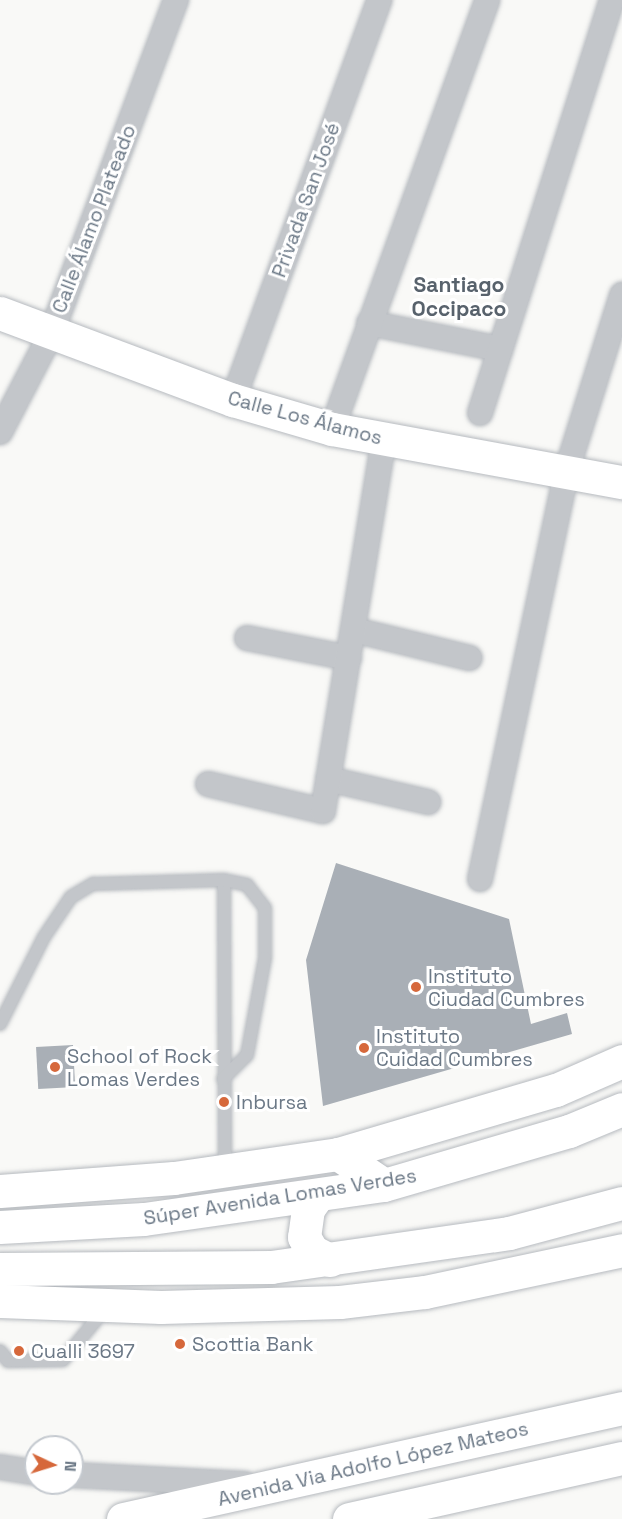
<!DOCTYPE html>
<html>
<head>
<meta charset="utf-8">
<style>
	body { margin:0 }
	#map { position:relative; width:622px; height:1519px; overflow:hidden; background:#f9f9f7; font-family:"Space Grotesk",sans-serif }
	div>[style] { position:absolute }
	.building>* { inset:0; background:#a9afb6; transform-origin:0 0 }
	.roads { filter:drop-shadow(0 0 2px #b6babf) drop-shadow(0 0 2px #b6babf) }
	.lane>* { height:12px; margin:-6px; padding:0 6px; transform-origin:6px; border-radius:6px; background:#c3c6ca }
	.street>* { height:24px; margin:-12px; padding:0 12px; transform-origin:12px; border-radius:12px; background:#c3c6ca }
	.secondary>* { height:33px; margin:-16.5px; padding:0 16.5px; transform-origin:16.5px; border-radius:16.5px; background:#fff }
	.primary>* { height:33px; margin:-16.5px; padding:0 16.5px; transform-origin:16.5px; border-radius:16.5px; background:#fff }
	.dots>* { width:16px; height:16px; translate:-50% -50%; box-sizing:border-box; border:3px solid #fff; border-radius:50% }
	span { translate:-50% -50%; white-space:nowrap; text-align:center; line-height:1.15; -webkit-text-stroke:6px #fff; paint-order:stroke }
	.street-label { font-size:20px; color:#6b7886 }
	.poi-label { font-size:20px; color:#6b7886 }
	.left { translate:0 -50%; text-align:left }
	.neighbourhood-label { font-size:21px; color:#58626c; font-weight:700 }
	.north { position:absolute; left:24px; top:1435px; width:60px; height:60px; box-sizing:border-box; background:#fff; border:2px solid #c4c9cf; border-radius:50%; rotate:94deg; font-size:16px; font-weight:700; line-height:24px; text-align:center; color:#6b7886 }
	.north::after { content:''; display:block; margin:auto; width:21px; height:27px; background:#d6683b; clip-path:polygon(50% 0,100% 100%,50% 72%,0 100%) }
</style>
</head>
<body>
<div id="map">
	<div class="building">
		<i style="clip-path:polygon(336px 863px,509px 919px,531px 1024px,567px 1013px,572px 1034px,323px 1106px,306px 960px)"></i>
		<i style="left:73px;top:1045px;width:42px;height:37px;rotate:87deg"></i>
	</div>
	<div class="roads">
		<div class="lane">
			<i style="left:224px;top:880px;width:288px;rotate:89.8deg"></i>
			<i style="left:0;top:1024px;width:97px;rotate:-63.2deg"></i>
			<i style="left:44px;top:937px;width:48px;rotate:-56deg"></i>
			<i style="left:71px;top:897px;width:26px;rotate:-31deg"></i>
			<i style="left:93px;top:884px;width:131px;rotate:-1.7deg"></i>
			<i style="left:224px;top:880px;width:24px;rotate:12deg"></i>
			<i style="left:247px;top:885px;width:29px;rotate:52deg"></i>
			<i style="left:265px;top:908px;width:50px;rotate:90deg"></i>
			<i style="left:265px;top:958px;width:99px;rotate:100.5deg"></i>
			<i style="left:247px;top:1055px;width:34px;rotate:135deg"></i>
			<i style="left:0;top:1351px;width:13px;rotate:51deg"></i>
			<i style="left:8px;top:1361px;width:55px;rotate:-1deg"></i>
			<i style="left:63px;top:1360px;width:66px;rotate:-50.5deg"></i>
		</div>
		<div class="street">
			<i style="left:369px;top:323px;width:134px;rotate:11.2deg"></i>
			<i style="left:233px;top:400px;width:426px;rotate:-69.9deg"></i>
			<i style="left:480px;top:413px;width:434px;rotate:-72.3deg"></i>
			<i style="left:332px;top:429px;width:456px;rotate:-70.1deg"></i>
			<i style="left:0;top:432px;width:110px;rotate:-62.5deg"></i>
			<i style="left:51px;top:334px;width:357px;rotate:-69.5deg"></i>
			<i style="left:354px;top:630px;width:119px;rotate:13.6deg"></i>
			<i style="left:247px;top:638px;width:104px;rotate:11.1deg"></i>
			<i style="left:328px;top:779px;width:103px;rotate:13deg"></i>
			<i style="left:208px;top:784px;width:118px;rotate:13.2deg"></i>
			<i style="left:323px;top:811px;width:376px;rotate:-80.7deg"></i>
			<i style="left:480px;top:879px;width:415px;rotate:-78deg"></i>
			<i style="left:566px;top:473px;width:187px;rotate:-72.5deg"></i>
			<i style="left:0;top:1467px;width:36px;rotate:9deg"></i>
			<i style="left:72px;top:1475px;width:173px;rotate:3deg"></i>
		</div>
		<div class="secondary">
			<i style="left:0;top:313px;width:249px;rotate:20.5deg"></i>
			<i style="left:233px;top:400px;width:103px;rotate:16.3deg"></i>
			<i style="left:332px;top:429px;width:295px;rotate:10.4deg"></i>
			<i style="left:0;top:1191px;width:174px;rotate:-4.3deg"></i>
			<i style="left:174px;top:1178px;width:166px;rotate:-8.3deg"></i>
			<i style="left:338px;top:1154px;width:227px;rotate:-16.4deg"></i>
			<i style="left:556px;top:1090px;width:72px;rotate:-23.7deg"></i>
			<i style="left:0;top:1301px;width:161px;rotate:2.1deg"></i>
			<i style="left:161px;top:1307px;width:179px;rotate:-1.6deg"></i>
			<i style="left:340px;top:1302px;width:86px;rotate:-6.7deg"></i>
			<i style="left:425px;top:1292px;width:201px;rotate:-12deg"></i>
			<i style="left:123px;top:1519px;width:511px;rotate:-12.54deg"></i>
			<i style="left:349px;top:1519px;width:280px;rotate:-12.6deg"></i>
		</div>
		<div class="primary">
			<i style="left:338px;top:1154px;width:55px;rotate:34deg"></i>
			<i style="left:318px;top:1195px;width:17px;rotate:126deg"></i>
			<i style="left:308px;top:1209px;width:28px;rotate:98deg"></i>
			<i style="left:304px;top:1237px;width:16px;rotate:60deg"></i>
			<i style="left:312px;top:1251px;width:20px;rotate:27deg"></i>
			<i style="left:0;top:1227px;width:144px;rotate:-3.2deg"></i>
			<i style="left:144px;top:1219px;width:242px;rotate:-8.1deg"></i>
			<i style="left:384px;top:1185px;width:193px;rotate:-16.3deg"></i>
			<i style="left:569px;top:1131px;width:57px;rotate:-22.5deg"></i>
			<i style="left:0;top:1269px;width:271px;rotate:-0.4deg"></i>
			<i style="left:271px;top:1267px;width:240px;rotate:-8.1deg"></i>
			<i style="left:509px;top:1233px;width:117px;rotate:-14.9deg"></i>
		</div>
	</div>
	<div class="dots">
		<i style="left:416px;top:987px;background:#d6683b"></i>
		<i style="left:364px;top:1048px;background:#d6683b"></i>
		<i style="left:55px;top:1067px;background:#d6683b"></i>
		<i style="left:224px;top:1102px;background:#d6683b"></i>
		<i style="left:180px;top:1344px;background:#d6683b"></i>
		<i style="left:19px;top:1351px;background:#d6683b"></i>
	</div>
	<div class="street-label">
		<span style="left:306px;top:200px;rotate:-70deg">Privada San José</span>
		<span style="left:94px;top:219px;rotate:-69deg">Calle Álamo Plateado</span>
		<span style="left:305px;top:418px;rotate:15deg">Calle Los Álamos</span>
		<span style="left:280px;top:1197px;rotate:-9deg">Súper Avenida Lomas Verdes</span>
		<span style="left:373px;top:1464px;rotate:-13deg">Avenida Via Adolfo López Mateos</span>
	</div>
	<div class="poi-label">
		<span class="left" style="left:428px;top:988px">Instituto<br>Ciudad Cumbres</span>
		<span class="left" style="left:376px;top:1048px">Instituto<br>Cuidad Cumbres</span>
		<span class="left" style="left:67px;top:1068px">School of Rock<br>Lomas Verdes</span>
		<span class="left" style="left:236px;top:1102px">Inbursa</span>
		<span class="left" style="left:192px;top:1344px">Scottia Bank</span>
		<span class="left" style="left:31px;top:1351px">Cualli 3697</span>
	</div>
	<div class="neighbourhood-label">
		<span style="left:459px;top:297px">Santiago<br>Occipaco</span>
	</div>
	<div class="north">N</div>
</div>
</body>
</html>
